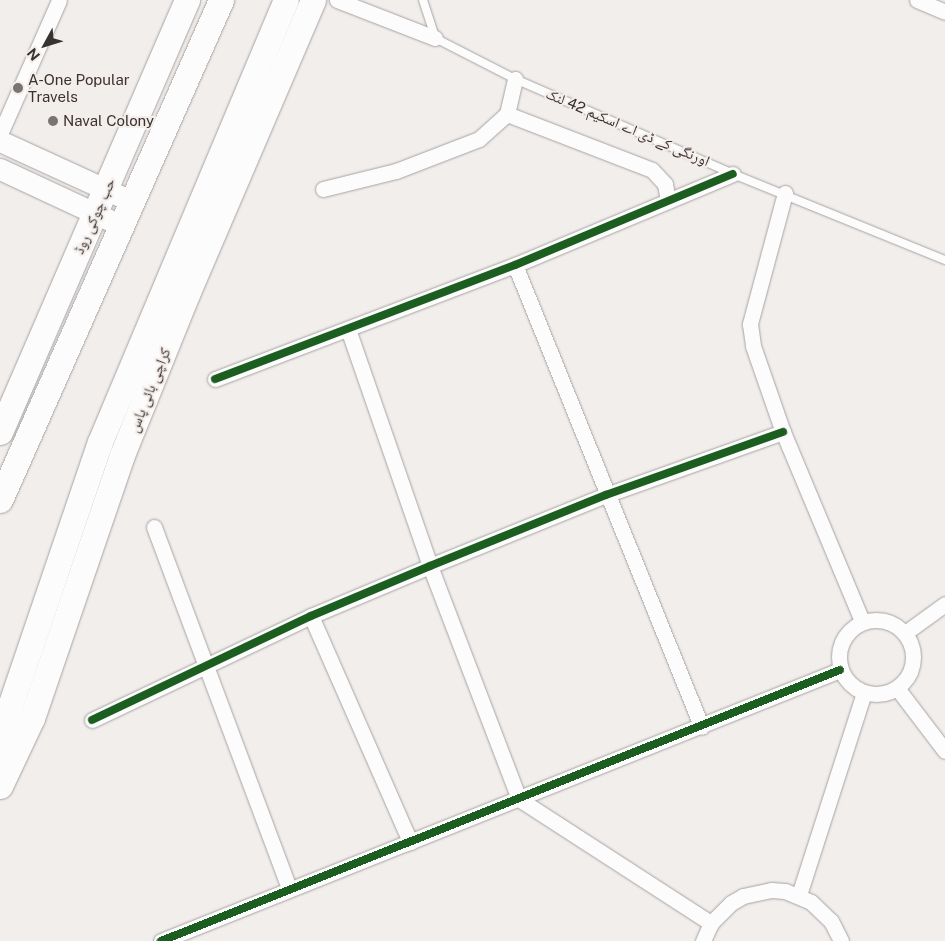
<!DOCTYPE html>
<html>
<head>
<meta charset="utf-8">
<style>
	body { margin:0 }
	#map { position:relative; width:945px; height:941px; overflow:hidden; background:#f2eeec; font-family:"Public Sans","Noto Naskh Arabic",sans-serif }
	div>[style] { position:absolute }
	.roads { filter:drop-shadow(0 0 1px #a6a3a2) drop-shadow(0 0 1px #a6a3a2) }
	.service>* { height:8px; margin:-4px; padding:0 4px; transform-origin:4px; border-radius:4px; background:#fdfcfc }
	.minor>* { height:15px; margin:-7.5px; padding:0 7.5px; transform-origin:7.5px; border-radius:7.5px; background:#fdfcfc }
	.minor>.ring { margin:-7.5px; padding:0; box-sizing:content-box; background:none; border:15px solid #fdfcfc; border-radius:50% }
	.secondary>* { height:21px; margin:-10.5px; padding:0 10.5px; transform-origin:10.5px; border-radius:10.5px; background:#fdfcfc }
	.trunk>* { height:25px; margin:-12.5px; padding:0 12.5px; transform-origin:12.5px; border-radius:12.5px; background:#fdfcfc }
	.cycleway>* { height:8px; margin:-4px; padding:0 4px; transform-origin:4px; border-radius:4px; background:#1b5e20 }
	.dots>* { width:14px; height:14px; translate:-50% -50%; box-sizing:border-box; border:2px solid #f4edea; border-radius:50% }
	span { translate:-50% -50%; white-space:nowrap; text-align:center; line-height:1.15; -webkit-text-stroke:4px #f4edea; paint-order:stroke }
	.poi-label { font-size:15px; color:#363332 }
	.left { translate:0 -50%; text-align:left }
	.street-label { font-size:15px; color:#363332 }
	.north { position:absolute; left:20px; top:20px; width:50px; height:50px; -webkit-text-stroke:4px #f4edea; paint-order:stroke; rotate:231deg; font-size:14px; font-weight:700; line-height:20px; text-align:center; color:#363332 }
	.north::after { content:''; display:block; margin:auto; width:18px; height:22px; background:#363332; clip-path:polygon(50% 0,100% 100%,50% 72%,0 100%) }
</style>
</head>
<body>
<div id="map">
	<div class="roads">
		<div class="service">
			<i style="left:423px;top:0;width:40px;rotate:72deg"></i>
			<i style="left:435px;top:38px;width:90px;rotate:27.1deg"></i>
			<i style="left:515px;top:79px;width:238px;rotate:23.5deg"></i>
			<i style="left:733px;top:174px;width:229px;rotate:22.1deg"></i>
		</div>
		<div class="minor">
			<i style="left:337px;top:0;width:105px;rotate:21.2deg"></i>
			<i style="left:917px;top:0;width:30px;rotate:23deg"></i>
			<i style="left:507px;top:114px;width:155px;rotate:21.1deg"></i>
			<i style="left:652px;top:170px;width:19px;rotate:47deg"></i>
			<i style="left:665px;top:184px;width:17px;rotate:80deg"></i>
			<i style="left:0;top:134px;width:146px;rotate:-66.2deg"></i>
			<i style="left:323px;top:189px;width:75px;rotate:-13.9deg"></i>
			<i style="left:396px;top:171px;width:89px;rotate:-21.1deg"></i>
			<i style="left:479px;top:139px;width:38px;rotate:-42deg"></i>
			<i style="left:507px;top:114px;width:36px;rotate:-77deg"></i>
			<i style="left:785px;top:193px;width:136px;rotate:105deg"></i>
			<i style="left:750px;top:324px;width:22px;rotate:82deg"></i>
			<i style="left:753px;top:346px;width:91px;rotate:70.8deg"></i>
			<i style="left:783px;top:432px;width:205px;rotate:67.3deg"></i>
			<i style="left:515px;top:265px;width:498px;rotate:68deg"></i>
			<i style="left:348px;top:329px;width:251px;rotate:70.9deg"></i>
			<i style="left:430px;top:566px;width:249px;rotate:69.1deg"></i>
			<i style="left:519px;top:799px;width:229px;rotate:32.9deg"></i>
			<i style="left:215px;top:379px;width:321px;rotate:-20.8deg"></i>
			<i style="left:515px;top:265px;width:236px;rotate:-22.7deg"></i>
			<i style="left:154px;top:527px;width:386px;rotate:69.5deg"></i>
			<i style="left:311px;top:616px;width:247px;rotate:66.3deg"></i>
			<i class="ring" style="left:839px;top:620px;width:59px;height:59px"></i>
			<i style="left:905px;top:633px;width:49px;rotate:-35.9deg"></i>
			<i style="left:897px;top:688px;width:79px;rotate:52.7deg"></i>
			<i style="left:92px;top:720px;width:242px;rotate:-25.4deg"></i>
			<i style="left:311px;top:616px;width:129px;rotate:-22.8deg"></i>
			<i style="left:430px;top:566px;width:190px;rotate:-22deg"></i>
			<i style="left:606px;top:495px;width:188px;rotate:-19.6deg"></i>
			<i style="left:799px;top:895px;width:213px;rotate:-72.2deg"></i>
			<i style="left:161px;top:941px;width:731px;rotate:-21.76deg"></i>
			<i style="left:703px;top:941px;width:20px;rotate:-66deg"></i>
			<i style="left:711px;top:923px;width:28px;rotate:-45deg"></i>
			<i style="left:731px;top:903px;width:14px;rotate:-30deg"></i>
			<i style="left:743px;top:896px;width:29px;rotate:-12deg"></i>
			<i style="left:771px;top:890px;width:14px;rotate:4deg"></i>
			<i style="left:785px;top:891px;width:28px;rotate:23deg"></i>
			<i style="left:811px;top:902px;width:28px;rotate:44deg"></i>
			<i style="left:831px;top:921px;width:22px;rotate:63deg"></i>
		</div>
		<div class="secondary">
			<i style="left:0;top:141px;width:144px;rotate:24.6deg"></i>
			<i style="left:0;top:169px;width:132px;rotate:25deg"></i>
		</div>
		<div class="trunk">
			<i style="left:0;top:432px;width:471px;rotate:-66.6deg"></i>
			<i style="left:0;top:500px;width:547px;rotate:-66.15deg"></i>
			<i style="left:0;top:749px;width:41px;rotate:-77.3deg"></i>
			<i style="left:9px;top:709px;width:282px;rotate:-71.2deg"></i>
			<i style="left:100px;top:442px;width:480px;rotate:-67.2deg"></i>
			<i style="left:0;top:786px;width:75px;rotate:-64.8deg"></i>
			<i style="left:32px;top:718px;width:278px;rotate:-71.1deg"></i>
			<i style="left:122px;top:455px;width:174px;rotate:-68deg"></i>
			<i style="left:187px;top:294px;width:320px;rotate:-66.8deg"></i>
		</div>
	</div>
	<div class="cycleway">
		<i style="left:215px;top:379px;width:321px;rotate:-20.8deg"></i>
		<i style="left:515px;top:265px;width:236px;rotate:-22.7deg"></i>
		<i style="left:92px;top:720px;width:242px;rotate:-25.4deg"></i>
		<i style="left:311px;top:616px;width:129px;rotate:-22.8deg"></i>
		<i style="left:430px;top:566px;width:190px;rotate:-22deg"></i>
		<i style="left:606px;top:495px;width:188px;rotate:-19.6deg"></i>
		<i style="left:161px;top:941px;width:731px;rotate:-21.76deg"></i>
	</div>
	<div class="dots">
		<i style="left:18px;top:88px;background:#787473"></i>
		<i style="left:53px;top:121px;background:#787473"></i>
	</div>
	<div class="poi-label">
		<span class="left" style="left:28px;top:88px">A-One Popular<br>Travels</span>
		<span class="left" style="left:63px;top:121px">Naval Colony</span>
	</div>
	<div class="street-label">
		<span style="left:628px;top:127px;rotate:23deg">اورنگی کے ڈی اے اسکیم 42 لنک</span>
		<span style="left:94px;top:216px;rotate:-66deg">حب چوکی روڈ</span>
		<span style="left:149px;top:390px;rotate:-68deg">کراچی بائی پاس</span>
	</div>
	<div class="north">N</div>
</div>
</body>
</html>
